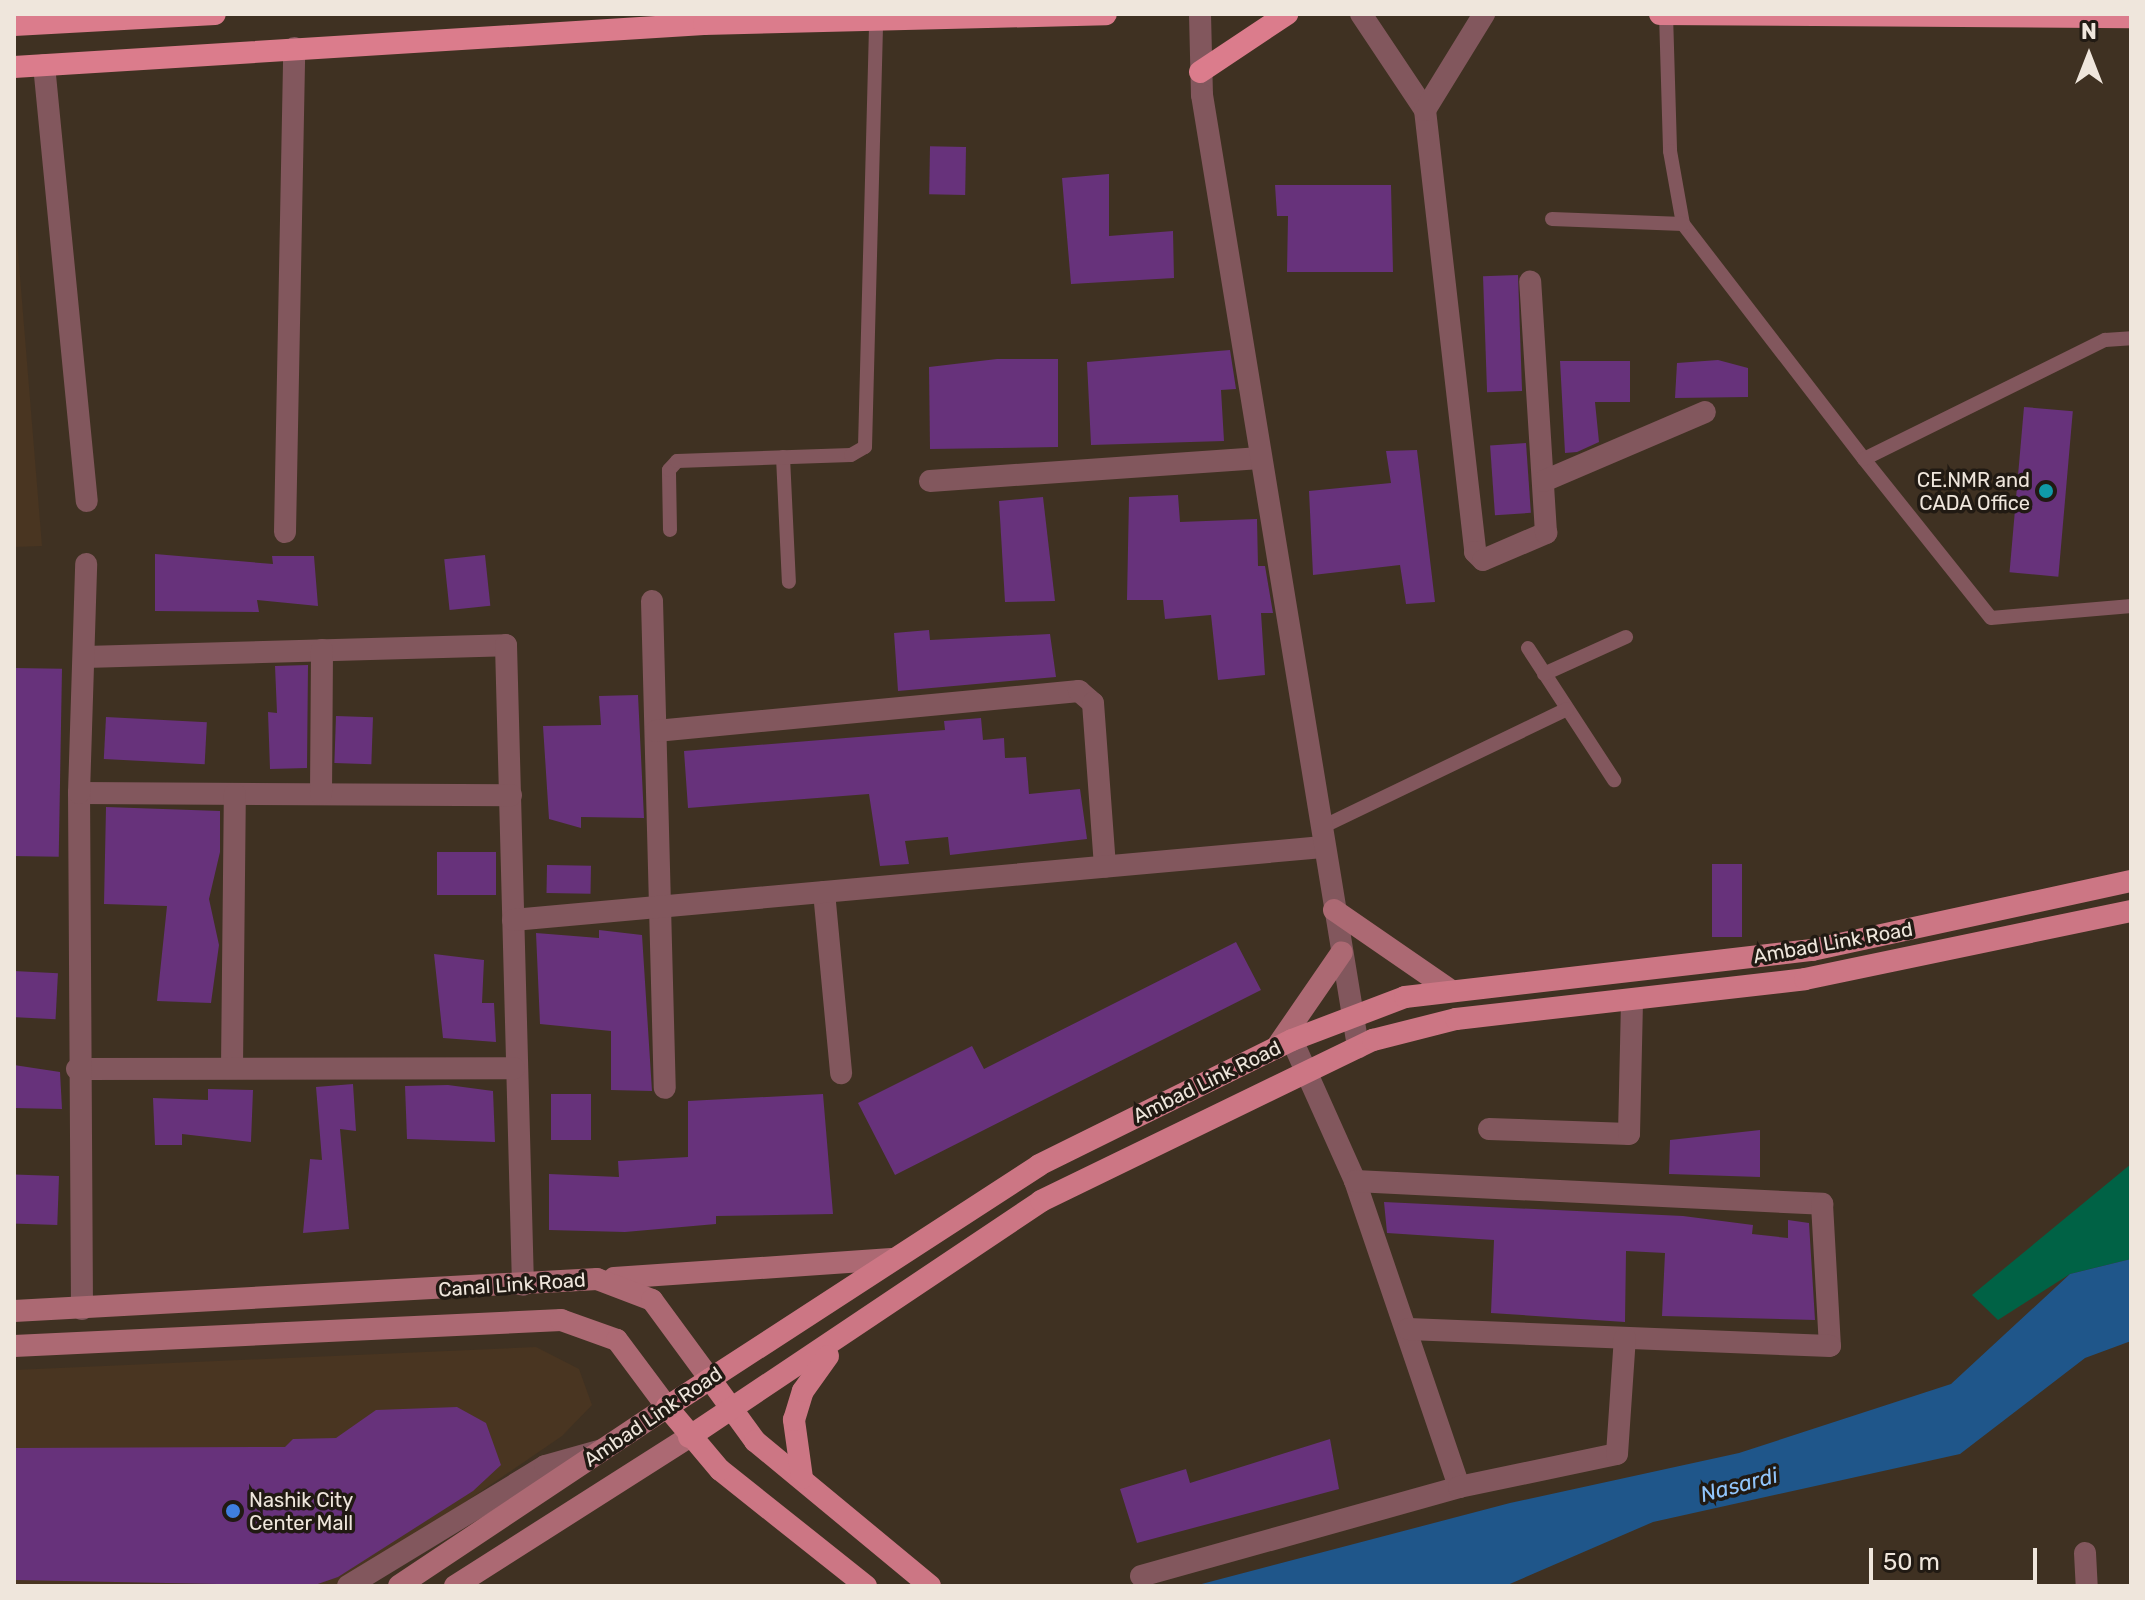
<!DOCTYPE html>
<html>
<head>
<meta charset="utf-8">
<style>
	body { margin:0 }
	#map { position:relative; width:2145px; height:1600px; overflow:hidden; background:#3f3122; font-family:Rubik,sans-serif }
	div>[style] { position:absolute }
	.built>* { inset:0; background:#493521 }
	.green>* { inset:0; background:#006245 }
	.water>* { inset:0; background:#1f568a }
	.building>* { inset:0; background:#67327b; transform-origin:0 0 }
	.service>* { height:14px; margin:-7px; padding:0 7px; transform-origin:7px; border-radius:7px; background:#82575d }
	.minor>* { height:22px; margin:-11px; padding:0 11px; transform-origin:11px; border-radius:11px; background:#82575d }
	.tertiary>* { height:22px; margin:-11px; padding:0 11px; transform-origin:11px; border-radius:11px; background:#82575d }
	.secondary>* { height:22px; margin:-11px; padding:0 11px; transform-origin:11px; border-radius:11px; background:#ac6973 }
	.primary>* { height:22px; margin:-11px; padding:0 11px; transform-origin:11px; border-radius:11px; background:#cc7684 }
	.trunk>* { height:22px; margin:-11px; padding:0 11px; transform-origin:11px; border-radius:11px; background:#db7c8c }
	.dots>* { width:22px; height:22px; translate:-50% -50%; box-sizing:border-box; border:4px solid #211a13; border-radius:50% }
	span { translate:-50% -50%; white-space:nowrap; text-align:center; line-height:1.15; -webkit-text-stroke:7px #211a13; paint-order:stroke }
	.poi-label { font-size:20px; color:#efe6dc }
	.right { translate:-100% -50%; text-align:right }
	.left { translate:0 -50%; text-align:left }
	.street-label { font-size:20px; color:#efe6dc }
	.water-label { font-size:22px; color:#91c5fb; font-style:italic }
	.frame { position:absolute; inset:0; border:16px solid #efe6dc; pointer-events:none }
	.north { position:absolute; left:2049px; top:16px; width:80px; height:80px; -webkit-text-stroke:6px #211a13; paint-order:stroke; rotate:0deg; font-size:22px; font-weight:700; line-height:32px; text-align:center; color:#efe6dc }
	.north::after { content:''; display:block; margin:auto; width:28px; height:36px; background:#efe6dc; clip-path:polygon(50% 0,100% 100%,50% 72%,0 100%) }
	.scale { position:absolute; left:1869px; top:1548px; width:168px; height:36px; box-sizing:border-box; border:4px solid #efe6dc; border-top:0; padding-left:10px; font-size:24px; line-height:28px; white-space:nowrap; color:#efe6dc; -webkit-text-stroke:6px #211a13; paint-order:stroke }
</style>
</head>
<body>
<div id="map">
	<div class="built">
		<i style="clip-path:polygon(14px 203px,42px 546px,14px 547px)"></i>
		<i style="clip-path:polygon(536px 1347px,579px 1369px,592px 1405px,562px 1436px,343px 1586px,14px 1586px,14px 1370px)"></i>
	</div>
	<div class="green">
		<i style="clip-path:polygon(2131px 1164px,2131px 1259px,2070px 1274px,1998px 1320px,1972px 1295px)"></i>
	</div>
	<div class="water">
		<i style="clip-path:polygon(2131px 1259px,2131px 1341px,2085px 1358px,1960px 1454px,1653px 1522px,1505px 1586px,1194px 1586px,1510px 1503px,1739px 1453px,1951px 1384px,2070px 1274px)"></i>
	</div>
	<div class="building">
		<i style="left:966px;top:147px;width:48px;height:36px;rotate:91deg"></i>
		<i style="clip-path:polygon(1109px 174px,1109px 236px,1173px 231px,1174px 278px,1071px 284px,1062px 178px)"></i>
		<i style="clip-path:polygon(1275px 185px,1391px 185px,1393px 272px,1287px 272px,1288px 216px,1277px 216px)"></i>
		<i style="left:1518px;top:275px;width:116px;height:35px;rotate:88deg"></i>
		<i style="clip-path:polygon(1230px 350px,1236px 389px,1221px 390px,1224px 441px,1091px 445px,1087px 362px)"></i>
		<i style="clip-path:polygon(997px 359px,1058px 359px,1058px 447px,930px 449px,929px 367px)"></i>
		<i style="clip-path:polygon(1718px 360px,1748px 368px,1748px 397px,1675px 398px,1677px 363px)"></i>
		<i style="clip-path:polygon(1560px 361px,1630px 361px,1630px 402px,1595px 402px,1599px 442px,1577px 452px,1565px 453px)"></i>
		<i style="left:2024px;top:407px;width:49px;height:166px;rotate:5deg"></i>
		<i style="left:1526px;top:443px;width:70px;height:36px;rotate:86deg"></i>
		<i style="clip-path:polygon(1417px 450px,1435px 602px,1406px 604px,1400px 565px,1313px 575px,1309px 491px,1391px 483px,1386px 451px)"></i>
		<i style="clip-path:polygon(1178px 495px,1180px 522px,1257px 519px,1258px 566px,1265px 566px,1273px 613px,1261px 613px,1265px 675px,1218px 680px,1211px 615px,1165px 619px,1163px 600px,1127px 600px,1129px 497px)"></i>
		<i style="clip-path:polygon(1043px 497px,1055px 601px,1005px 602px,999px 501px)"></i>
		<i style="clip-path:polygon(155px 554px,273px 564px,272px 556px,314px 556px,318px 606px,257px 600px,259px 612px,155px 611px)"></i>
		<i style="left:485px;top:555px;width:51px;height:41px;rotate:84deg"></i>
		<i style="clip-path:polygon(929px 630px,930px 640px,1050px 634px,1056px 677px,898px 691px,894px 633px)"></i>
		<i style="clip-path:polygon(308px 665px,307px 768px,270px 769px,268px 712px,277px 713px,275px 666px)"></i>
		<i style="left:14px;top:668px;width:48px;height:188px;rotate:1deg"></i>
		<i style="clip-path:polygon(638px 695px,644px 818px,581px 817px,581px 828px,549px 819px,543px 726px,601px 725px,599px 696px)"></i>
		<i style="left:336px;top:716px;width:37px;height:47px;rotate:2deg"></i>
		<i style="left:106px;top:717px;width:101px;height:42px;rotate:3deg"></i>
		<i style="clip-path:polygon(981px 718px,983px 740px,1004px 738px,1005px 758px,1026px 757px,1029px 794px,1080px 789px,1087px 839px,950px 855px,948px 837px,905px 841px,909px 864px,880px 866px,869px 794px,688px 808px,684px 751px,945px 730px,944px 721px)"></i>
		<i style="clip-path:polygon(106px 807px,220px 811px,220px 852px,209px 899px,219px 945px,211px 1003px,157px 1001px,167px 906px,104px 904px)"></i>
		<i style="left:437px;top:852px;width:59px;height:43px"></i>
		<i style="left:1712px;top:864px;width:30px;height:73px"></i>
		<i style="left:547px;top:865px;width:44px;height:28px;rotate:1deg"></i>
		<i style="clip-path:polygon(599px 930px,642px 935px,652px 1091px,611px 1090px,611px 1031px,540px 1024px,536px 933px,599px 938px)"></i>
		<i style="clip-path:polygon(1236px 942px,1261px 990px,895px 1175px,858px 1103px,972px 1046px,984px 1069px)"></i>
		<i style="clip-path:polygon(434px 954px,484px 960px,482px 1003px,494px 1003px,496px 1042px,443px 1038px)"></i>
		<i style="left:14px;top:971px;width:44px;height:46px;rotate:3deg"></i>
		<i style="clip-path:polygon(14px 1065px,60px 1072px,62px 1109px,14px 1108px)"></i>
		<i style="clip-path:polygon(353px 1084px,356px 1131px,340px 1129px,349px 1229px,303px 1233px,310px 1159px,322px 1160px,316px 1087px)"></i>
		<i style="clip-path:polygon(448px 1085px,493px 1091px,495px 1142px,407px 1139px,405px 1086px)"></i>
		<i style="clip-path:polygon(208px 1089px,253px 1090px,251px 1142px,182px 1134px,182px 1145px,155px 1145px,153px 1098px,208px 1100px)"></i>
		<i style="left:551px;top:1094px;width:40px;height:46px"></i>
		<i style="clip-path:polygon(823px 1094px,833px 1214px,716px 1216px,716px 1224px,625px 1232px,549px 1230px,549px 1174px,619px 1177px,618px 1161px,688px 1157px,688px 1101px)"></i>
		<i style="clip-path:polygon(1760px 1130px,1760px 1177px,1669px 1174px,1670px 1140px)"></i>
		<i style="left:59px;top:1176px;width:49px;height:45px;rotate:92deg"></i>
		<i style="clip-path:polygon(1384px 1202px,1683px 1216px,1753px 1225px,1752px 1234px,1788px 1238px,1788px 1220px,1809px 1223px,1815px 1320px,1662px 1316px,1665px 1253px,1626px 1251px,1625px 1322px,1491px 1313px,1494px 1240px,1387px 1233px)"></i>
		<i style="clip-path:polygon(457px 1407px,486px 1423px,501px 1465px,473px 1491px,338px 1577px,312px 1586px,14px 1580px,14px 1448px,285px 1447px,293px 1439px,336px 1438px,376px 1410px)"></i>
		<i style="clip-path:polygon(1330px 1439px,1339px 1489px,1137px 1543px,1120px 1489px,1186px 1469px,1190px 1483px)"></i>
	</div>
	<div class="service">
		<i style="left:1666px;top:14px;width:137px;rotate:88.3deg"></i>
		<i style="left:1670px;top:151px;width:74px;rotate:79.9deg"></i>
		<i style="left:1683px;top:224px;width:297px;rotate:52.4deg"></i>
		<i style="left:1864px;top:459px;width:203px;rotate:51.4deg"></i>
		<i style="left:1991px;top:618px;width:141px;rotate:-4.9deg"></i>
		<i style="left:1552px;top:219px;width:131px;rotate:2.2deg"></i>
		<i style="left:783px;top:457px;width:125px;rotate:87.3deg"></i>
		<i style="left:1864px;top:459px;width:269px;rotate:-26.3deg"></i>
		<i style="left:2105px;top:340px;width:26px;rotate:-4deg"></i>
		<i style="left:670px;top:530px;width:60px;rotate:-91deg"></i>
		<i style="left:669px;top:470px;width:12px;rotate:-48deg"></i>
		<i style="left:677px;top:461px;width:174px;rotate:-2deg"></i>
		<i style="left:851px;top:455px;width:16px;rotate:-30deg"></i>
		<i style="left:865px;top:447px;width:426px;rotate:-88.5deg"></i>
		<i style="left:1528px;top:648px;width:158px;rotate:56.9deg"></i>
		<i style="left:1544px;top:674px;width:90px;rotate:-24.3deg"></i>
		<i style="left:1320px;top:828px;width:274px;rotate:-25.7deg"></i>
	</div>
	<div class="minor">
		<i style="left:1361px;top:14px;width:115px;rotate:56.3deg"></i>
		<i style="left:1425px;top:110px;width:445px;rotate:83.5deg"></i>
		<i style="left:1475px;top:552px;width:11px;rotate:45deg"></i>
		<i style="left:1483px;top:560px;width:69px;rotate:-23.2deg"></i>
		<i style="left:1546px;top:533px;width:252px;rotate:-93.6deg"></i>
		<i style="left:44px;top:65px;width:438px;rotate:84.4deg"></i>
		<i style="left:1425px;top:110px;width:113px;rotate:-58.4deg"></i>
		<i style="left:930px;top:481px;width:331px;rotate:-4deg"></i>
		<i style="left:1544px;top:481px;width:175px;rotate:-23.2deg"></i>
		<i style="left:285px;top:532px;width:484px;rotate:-88.9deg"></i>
		<i style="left:652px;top:601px;width:487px;rotate:88.5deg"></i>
		<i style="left:85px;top:657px;width:421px;rotate:-1.6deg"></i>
		<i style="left:506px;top:645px;width:640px;rotate:88.48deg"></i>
		<i style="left:656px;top:731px;width:425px;rotate:-5.4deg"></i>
		<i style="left:1079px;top:691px;width:18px;rotate:41deg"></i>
		<i style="left:1093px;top:703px;width:164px;rotate:85.8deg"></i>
		<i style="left:79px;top:793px;width:432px;rotate:0.3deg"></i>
		<i style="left:321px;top:794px;width:144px;rotate:-89.6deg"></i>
		<i style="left:824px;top:892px;width:182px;rotate:84.6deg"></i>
		<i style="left:513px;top:920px;width:813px;rotate:-5.15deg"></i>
		<i style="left:1292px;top:1040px;width:154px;rotate:65.9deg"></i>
		<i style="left:1355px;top:1181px;width:323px;rotate:71.2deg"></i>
		<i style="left:232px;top:1067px;width:273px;rotate:-89.4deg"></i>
		<i style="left:77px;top:1069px;width:437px;rotate:-0.1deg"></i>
		<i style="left:1489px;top:1129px;width:140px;rotate:2deg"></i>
		<i style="left:1629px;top:1134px;width:134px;rotate:-88.7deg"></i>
		<i style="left:1355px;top:1181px;width:468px;rotate:2.8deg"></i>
		<i style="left:1822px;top:1204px;width:142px;rotate:86.8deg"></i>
		<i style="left:1830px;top:1346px;width:422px;rotate:-177.7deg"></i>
		<i style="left:82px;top:1309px;width:516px;rotate:-90.33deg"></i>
		<i style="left:79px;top:793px;width:229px;rotate:-88.2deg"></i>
		<i style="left:2085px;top:1553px;width:33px;rotate:87deg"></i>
		<i style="left:1141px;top:1576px;width:330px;rotate:-15.6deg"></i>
		<i style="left:1459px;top:1487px;width:161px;rotate:-11.8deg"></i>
		<i style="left:1617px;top:1454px;width:116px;rotate:-86.1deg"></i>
		<i style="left:348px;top:1586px;width:231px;rotate:-31.3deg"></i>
		<i style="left:545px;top:1466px;width:59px;rotate:-15.7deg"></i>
	</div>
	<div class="tertiary">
		<i style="left:1200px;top:14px;width:81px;rotate:88.6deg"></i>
		<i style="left:1202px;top:95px;width:965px;rotate:80.69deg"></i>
	</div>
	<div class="secondary">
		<i style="left:1334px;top:910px;width:141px;rotate:34.6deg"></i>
		<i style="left:1276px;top:1048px;width:116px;rotate:-55.5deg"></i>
		<i style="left:614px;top:1278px;width:278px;rotate:-3.9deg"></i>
		<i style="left:14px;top:1311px;width:584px;rotate:-3.14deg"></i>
		<i style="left:597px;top:1279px;width:59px;rotate:20.9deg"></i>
		<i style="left:652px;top:1300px;width:98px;rotate:53.7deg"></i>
		<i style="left:14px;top:1346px;width:548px;rotate:-2.72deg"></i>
		<i style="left:561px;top:1320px;width:59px;rotate:19.7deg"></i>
		<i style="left:617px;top:1340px;width:84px;rotate:53.3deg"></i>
		<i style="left:667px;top:1407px;width:322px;rotate:146.3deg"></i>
		<i style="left:455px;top:1586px;width:277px;rotate:-32.5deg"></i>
	</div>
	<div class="primary">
		<i style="left:710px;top:1379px;width:77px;rotate:54deg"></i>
		<i style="left:755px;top:1441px;width:227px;rotate:39.6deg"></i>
		<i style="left:689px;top:1437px;width:424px;rotate:-33.8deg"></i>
		<i style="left:1041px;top:1201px;width:369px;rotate:-25.9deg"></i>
		<i style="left:1373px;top:1040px;width:86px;rotate:-14.2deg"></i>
		<i style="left:1456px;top:1019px;width:351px;rotate:-6.5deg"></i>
		<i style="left:1805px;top:979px;width:333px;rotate:-11.8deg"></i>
		<i style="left:802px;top:1478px;width:59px;rotate:-97.9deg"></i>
		<i style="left:794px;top:1420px;width:30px;rotate:-73deg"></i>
		<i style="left:803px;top:1391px;width:43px;rotate:-54.5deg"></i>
		<i style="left:866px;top:1586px;width:186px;rotate:-141.5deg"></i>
		<i style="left:720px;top:1470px;width:82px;rotate:-130.1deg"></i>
		<i style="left:667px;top:1407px;width:444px;rotate:-33deg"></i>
		<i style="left:1039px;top:1165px;width:282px;rotate:-26.3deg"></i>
		<i style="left:1292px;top:1040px;width:121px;rotate:-20.8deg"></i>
		<i style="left:1405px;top:997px;width:410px;rotate:-6.6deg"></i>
		<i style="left:1812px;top:950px;width:326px;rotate:-12.2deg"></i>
	</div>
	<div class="trunk">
		<i style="left:1660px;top:14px;width:471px;rotate:0.4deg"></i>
		<i style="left:14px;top:25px;width:201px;rotate:-3.1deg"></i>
		<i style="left:14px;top:67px;width:691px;rotate:-3.57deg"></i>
		<i style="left:704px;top:24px;width:402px;rotate:-1.4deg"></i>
		<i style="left:1200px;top:72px;width:105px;rotate:-33.7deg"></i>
	</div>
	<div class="dots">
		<i style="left:2046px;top:491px;background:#0f9aa8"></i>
		<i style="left:233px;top:1511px;background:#3f7fe0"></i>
	</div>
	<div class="poi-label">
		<span class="right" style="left:2030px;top:492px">CE.NMR and<br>CADA Office</span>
		<span class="left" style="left:249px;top:1512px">Nashik City<br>Center Mall</span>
	</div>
	<div class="street-label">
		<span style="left:1833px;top:943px;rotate:-10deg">Ambad Link Road</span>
		<span style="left:1207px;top:1082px;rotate:-26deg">Ambad Link Road</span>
		<span style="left:512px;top:1285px;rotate:-4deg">Canal Link Road</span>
		<span style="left:653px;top:1417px;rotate:-34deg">Ambad Link Road</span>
	</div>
	<div class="water-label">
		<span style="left:1739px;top:1485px;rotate:-15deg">Nasardi</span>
	</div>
	<div class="frame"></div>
	<div class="north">N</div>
	<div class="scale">50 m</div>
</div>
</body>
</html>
